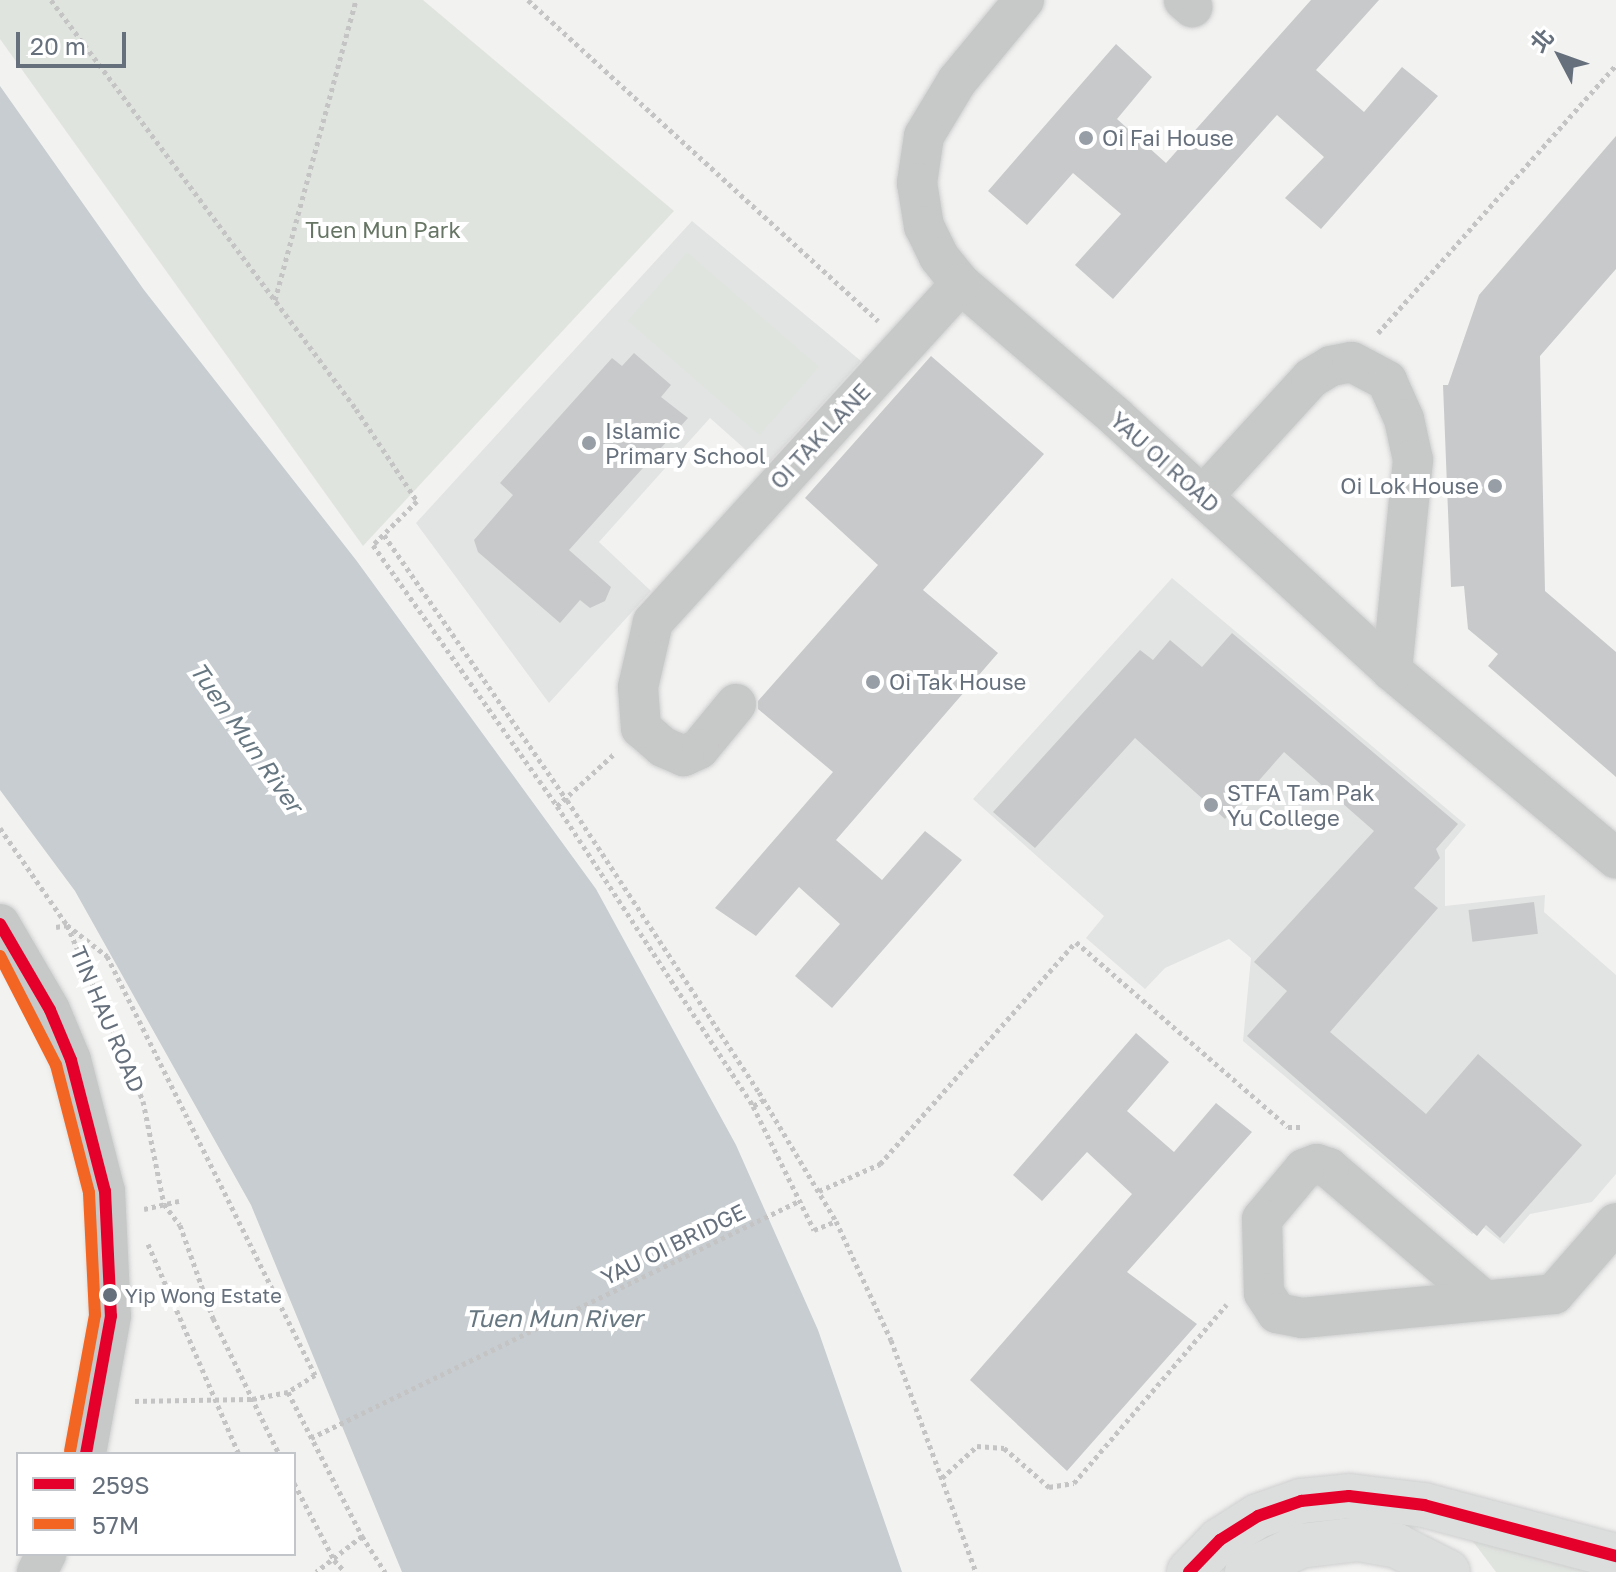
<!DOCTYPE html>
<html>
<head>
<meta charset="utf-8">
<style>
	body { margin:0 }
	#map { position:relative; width:1616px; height:1572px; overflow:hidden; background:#f2f2f1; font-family:"Golos Text","Noto Sans TC",sans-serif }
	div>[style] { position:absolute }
	.built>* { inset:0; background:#e2e4e3 }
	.green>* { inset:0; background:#e0e4df; transform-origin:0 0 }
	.water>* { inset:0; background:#c7cdd0 }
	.building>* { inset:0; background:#c8c9ca; transform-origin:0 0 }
	.path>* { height:5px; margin-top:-2.5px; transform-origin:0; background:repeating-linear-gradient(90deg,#c4c4c5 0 4px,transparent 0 8px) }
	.roads { filter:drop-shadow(0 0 2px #cecfcf) drop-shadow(0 0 2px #cecfcf) }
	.minor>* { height:40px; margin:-20px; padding:0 20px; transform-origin:20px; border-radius:20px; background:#c7c8c8 }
	.major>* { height:44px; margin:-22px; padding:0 22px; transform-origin:22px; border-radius:22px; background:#dcdddd }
	.bus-1>* { height:12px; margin:-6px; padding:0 6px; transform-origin:6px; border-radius:6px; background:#e4002b }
	.bus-2>* { height:12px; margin:-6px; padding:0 6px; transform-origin:6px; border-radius:6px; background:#f26522 }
	.dots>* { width:22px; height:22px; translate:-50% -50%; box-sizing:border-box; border:4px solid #fff; border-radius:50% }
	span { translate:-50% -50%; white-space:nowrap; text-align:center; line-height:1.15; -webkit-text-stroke:8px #fff; paint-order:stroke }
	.bus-label { font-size:20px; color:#66707d }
	.left { translate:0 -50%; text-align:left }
	.poi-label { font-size:22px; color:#66707d }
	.right { translate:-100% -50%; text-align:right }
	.park-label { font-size:22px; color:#667564 }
	.street-label { font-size:22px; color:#66707d }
	.water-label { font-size:24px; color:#677781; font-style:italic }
	.legend { position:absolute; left:16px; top:1452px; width:280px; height:104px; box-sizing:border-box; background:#fff; border:2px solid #c2c6cb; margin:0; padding:10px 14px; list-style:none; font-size:24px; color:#66707d }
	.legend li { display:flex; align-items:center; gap:16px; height:40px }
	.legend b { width:40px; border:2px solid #c2c6cb }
	.north { position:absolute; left:1520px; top:16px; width:80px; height:80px; -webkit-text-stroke:6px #fff; paint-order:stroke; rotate:311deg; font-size:22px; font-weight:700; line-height:32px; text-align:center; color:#66707d }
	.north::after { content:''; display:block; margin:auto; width:28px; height:36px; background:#66707d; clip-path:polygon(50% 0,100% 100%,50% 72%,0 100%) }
	.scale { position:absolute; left:16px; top:32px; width:110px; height:36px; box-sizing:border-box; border:4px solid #66707d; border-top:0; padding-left:10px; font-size:24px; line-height:28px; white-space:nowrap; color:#66707d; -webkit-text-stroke:6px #fff; paint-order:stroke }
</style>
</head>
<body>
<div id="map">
	<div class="built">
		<i style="clip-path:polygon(692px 221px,861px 361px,765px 467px,710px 418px,599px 542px,651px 591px,549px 703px,416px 523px)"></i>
		<i style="clip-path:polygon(1172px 578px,1466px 825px,1445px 850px,1445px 906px,1545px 895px,1544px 912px,1616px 975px,1616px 1174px,1592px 1202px,1530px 1214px,1504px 1244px,1484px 1228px,1472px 1234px,1243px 1041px,1251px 958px,1229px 939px,1165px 968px,1145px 989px,1086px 938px,1104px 916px,973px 799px)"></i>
	</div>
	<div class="green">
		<i style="clip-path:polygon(0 0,423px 0,674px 211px,363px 546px,0 39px)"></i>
		<i style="left:687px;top:252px;width:175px;height:91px;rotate:41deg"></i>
		<i style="clip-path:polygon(1459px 1523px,1616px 1572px,1496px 1572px)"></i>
	</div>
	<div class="water">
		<i style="clip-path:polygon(0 86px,144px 290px,356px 560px,596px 889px,736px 1145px,818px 1330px,902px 1572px,402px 1572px,251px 1205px,75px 891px,0 790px)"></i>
	</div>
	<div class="building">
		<i style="clip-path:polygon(1311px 0,1379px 0,1316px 70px,1364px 112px,1402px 67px,1438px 96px,1321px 229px,1285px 198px,1324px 157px,1277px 115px,1113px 299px,1075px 265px,1121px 214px,1073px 173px,1027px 225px,988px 191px,1116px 44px,1152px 77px,1117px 119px,1166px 163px)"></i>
		<i style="clip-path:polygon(1616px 136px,1616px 269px,1540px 356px,1545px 591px,1616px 652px,1616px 777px,1488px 666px,1498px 654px,1468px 629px,1464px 586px,1451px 587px,1443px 385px,1448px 385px,1479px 295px)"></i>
		<i style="clip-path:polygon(634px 353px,671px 385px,661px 397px,688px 418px,569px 550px,611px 587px,605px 601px,590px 608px,580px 600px,560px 623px,478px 552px,474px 540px,513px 495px,500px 483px,612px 358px,622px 366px)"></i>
		<i style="clip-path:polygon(931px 356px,1044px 454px,923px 590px,998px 653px,836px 840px,882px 880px,925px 831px,962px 860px,832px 1008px,795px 976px,840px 924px,799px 887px,756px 936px,715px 908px,833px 772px,758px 709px,758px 701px,878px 565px,805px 498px)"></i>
		<i style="clip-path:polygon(1232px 633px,1458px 824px,1436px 849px,1440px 858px,1414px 888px,1438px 908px,1330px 1032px,1426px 1114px,1478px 1054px,1582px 1145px,1500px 1238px,1486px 1225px,1477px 1236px,1247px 1036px,1287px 991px,1254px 962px,1374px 831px,1284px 752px,1225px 819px,1135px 738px,1035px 848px,993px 812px,1140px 650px,1153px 660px,1170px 640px,1202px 667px)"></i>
		<i style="left:1534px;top:902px;width:32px;height:66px;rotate:83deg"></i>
		<i style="clip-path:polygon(1136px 1033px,1169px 1062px,1127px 1111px,1174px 1152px,1216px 1103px,1252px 1132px,1127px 1272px,1197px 1324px,1067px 1471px,970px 1380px,1132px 1194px,1087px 1152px,1042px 1201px,1013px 1175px)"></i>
	</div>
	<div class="path">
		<i style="left:51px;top:0;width:510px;rotate:53.29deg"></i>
		<i style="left:356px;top:409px;width:110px;rotate:56.5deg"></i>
		<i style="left:417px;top:501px;width:62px;rotate:135deg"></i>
		<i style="left:373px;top:545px;width:319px;rotate:54.8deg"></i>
		<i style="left:557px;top:806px;width:358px;rotate:56.8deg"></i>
		<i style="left:528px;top:0;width:475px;rotate:42.5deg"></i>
		<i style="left:275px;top:300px;width:311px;rotate:-74.9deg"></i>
		<i style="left:1378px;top:333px;width:358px;rotate:-48.4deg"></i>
		<i style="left:384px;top:535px;width:322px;rotate:55.4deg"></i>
		<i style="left:567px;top:800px;width:349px;rotate:56.7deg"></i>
		<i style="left:759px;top:1092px;width:150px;rotate:59.2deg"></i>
		<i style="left:836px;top:1221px;width:131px;rotate:65.2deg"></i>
		<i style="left:891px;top:1340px;width:247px;rotate:69.9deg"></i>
		<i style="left:557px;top:806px;width:77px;rotate:-42.4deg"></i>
		<i style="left:0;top:828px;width:118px;rotate:55.4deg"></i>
		<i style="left:67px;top:925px;width:192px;rotate:66.6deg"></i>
		<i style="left:143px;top:1101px;width:105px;rotate:78.5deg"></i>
		<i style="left:164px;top:1204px;width:26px;rotate:53deg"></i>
		<i style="left:180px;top:1225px;width:99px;rotate:70.5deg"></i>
		<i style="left:213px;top:1318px;width:151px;rotate:64.1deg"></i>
		<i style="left:56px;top:927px;width:11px;rotate:-10deg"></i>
		<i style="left:67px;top:925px;width:51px;rotate:37.8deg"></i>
		<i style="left:107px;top:956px;width:468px;rotate:63.6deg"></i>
		<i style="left:315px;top:1375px;width:32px;rotate:148deg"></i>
		<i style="left:288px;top:1392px;width:38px;rotate:169deg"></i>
		<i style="left:251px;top:1399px;width:120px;rotate:179deg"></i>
		<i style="left:764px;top:1100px;width:13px;rotate:151deg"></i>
		<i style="left:753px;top:1106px;width:138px;rotate:63.8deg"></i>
		<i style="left:814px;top:1230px;width:24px;rotate:-22deg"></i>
		<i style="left:819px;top:1191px;width:67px;rotate:-23.9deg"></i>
		<i style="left:880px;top:1164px;width:296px;rotate:-48.6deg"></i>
		<i style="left:1076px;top:942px;width:281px;rotate:41.1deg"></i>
		<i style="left:1288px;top:1127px;width:12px"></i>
		<i style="left:144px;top:1209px;width:36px;rotate:-13deg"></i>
		<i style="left:148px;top:1244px;width:229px;rotate:66.6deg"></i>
		<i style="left:288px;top:1392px;width:162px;rotate:62.8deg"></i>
		<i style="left:362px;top:1536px;width:58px;rotate:142deg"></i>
		<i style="left:311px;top:1438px;width:543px;rotate:-25.9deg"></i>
		<i style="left:942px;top:1478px;width:47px;rotate:-42.4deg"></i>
		<i style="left:977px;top:1446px;width:27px;rotate:4deg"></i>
		<i style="left:1004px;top:1448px;width:60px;rotate:40.9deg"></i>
		<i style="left:1049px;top:1487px;width:25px;rotate:-9deg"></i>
		<i style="left:1074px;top:1483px;width:235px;rotate:-49.5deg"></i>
		<i style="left:294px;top:1483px;width:87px;rotate:62.5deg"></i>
		<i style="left:334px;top:1560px;width:16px;rotate:47deg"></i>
		<i style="left:362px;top:1536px;width:43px;rotate:57.4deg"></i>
	</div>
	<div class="roads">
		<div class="minor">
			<i style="left:1024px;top:0;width:105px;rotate:129.6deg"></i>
			<i style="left:957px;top:81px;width:64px;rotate:121deg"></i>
			<i style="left:924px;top:136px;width:48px;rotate:98.5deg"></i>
			<i style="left:917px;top:183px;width:44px;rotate:80.8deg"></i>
			<i style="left:924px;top:226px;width:34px;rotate:64deg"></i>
			<i style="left:939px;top:257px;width:35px;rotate:51deg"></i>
			<i style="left:961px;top:284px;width:204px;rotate:40.6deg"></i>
			<i style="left:1116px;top:417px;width:375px;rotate:42.6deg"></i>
			<i style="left:1392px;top:671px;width:292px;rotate:39.9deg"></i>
			<i style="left:1184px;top:0;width:11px;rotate:41deg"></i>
			<i style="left:1203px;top:496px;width:160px;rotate:-47.5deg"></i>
			<i style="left:1311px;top:378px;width:23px;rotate:-31deg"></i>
			<i style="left:1331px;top:366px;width:21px;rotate:-11deg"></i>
			<i style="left:1352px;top:362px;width:40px;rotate:28deg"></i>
			<i style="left:1387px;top:381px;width:42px;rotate:65.9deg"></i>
			<i style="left:1404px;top:419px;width:42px;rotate:77.6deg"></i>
			<i style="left:1413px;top:460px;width:212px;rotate:95.7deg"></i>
			<i style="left:736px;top:704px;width:58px;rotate:129.4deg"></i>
			<i style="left:699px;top:749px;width:17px;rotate:155deg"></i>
			<i style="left:684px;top:756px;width:23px;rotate:-157deg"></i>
			<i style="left:663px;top:747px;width:29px;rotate:-139deg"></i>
			<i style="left:641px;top:728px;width:41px;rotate:-94.2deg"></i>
			<i style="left:638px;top:687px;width:67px;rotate:-77deg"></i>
			<i style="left:653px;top:622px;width:457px;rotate:-47.7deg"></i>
			<i style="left:0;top:924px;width:99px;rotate:59.8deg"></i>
			<i style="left:50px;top:1010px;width:54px;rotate:67.2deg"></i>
			<i style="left:71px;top:1060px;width:135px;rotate:75.5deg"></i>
			<i style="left:105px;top:1191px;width:125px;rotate:87.3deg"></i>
			<i style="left:111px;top:1316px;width:140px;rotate:100.3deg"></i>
			<i style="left:1481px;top:1298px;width:200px;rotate:-139.5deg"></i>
			<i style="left:1329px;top:1168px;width:13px;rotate:-162deg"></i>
			<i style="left:1317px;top:1164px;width:14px;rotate:159deg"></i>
			<i style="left:1304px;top:1169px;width:65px;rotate:130deg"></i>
			<i style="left:1262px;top:1219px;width:74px;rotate:88.5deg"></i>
			<i style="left:1264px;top:1293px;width:24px;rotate:57deg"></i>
			<i style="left:1277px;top:1313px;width:25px;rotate:11deg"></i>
			<i style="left:1302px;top:1318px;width:253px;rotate:-5.4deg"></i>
			<i style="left:1554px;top:1294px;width:94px;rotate:-48.9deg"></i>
			<i style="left:37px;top:1572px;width:20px;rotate:-63deg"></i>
		</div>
		<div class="major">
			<i style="left:1189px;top:1572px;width:45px;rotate:-45.9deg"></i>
			<i style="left:1220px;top:1540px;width:45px;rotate:-32.3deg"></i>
			<i style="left:1258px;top:1516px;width:46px;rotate:-19.2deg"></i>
			<i style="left:1301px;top:1501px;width:48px;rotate:-5.9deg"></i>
			<i style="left:1349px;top:1496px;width:76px;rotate:6.8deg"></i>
			<i style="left:1424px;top:1505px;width:199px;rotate:14.9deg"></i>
			<i style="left:1247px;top:1572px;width:59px;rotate:-26.1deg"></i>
			<i style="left:1300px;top:1546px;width:59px;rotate:-6.8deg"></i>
			<i style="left:1359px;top:1539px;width:39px;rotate:10deg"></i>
			<i style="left:1397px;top:1546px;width:57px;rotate:27deg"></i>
		</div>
	</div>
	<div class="bus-1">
		<i style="left:0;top:924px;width:99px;rotate:59.8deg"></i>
		<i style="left:50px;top:1010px;width:54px;rotate:67.2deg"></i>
		<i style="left:71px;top:1060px;width:135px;rotate:75.5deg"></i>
		<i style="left:105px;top:1191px;width:125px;rotate:87.3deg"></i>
		<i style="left:111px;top:1316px;width:140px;rotate:100.3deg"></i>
		<i style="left:1189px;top:1572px;width:45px;rotate:-45.9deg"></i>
		<i style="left:1220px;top:1540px;width:45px;rotate:-32.3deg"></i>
		<i style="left:1258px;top:1516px;width:46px;rotate:-19.2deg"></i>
		<i style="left:1301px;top:1501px;width:48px;rotate:-5.9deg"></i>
		<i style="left:1349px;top:1496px;width:76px;rotate:6.8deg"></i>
		<i style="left:1424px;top:1505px;width:199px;rotate:14.9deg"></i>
	</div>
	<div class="bus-2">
		<i style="left:0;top:956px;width:123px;rotate:62.8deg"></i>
		<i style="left:56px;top:1065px;width:132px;rotate:75.5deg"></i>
		<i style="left:89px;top:1193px;width:122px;rotate:87.2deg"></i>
		<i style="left:95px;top:1315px;width:138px;rotate:100.4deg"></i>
	</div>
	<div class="dots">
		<i style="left:1086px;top:138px;background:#979ea6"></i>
		<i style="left:589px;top:443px;background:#979ea6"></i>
		<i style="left:1495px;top:486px;background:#979ea6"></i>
		<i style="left:873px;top:682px;background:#979ea6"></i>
		<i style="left:1211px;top:805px;background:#979ea6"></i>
		<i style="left:110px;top:1295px;background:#66707d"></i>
	</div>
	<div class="bus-label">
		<span class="left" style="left:125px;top:1295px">Yip Wong Estate</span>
	</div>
	<div class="poi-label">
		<span class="left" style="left:1102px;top:138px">Oi Fai House</span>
		<span class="left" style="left:605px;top:443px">Islamic<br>Primary School</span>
		<span class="right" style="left:1479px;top:486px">Oi Lok House</span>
		<span class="left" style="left:889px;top:682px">Oi Tak House</span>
		<span class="left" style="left:1227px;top:805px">STFA Tam Pak<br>Yu College</span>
	</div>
	<div class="park-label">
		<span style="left:383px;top:230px">Tuen Mun Park</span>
	</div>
	<div class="street-label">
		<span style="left:820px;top:436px;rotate:-47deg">OI TAK LANE</span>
		<span style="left:1165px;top:462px;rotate:42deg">YAU OI ROAD</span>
		<span style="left:108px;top:1019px;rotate:67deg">TIN HAU ROAD</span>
		<span style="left:673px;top:1244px;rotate:-26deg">YAU OI BRIDGE</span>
	</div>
	<div class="water-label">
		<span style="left:247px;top:737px;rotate:55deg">Tuen Mun River</span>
		<span style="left:554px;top:1318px">Tuen Mun River</span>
	</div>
	<ul class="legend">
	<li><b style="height:10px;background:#e4002b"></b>259S</li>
	<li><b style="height:10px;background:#f26522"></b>57M</li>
	</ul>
	<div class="north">北</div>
	<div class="scale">20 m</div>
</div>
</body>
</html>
